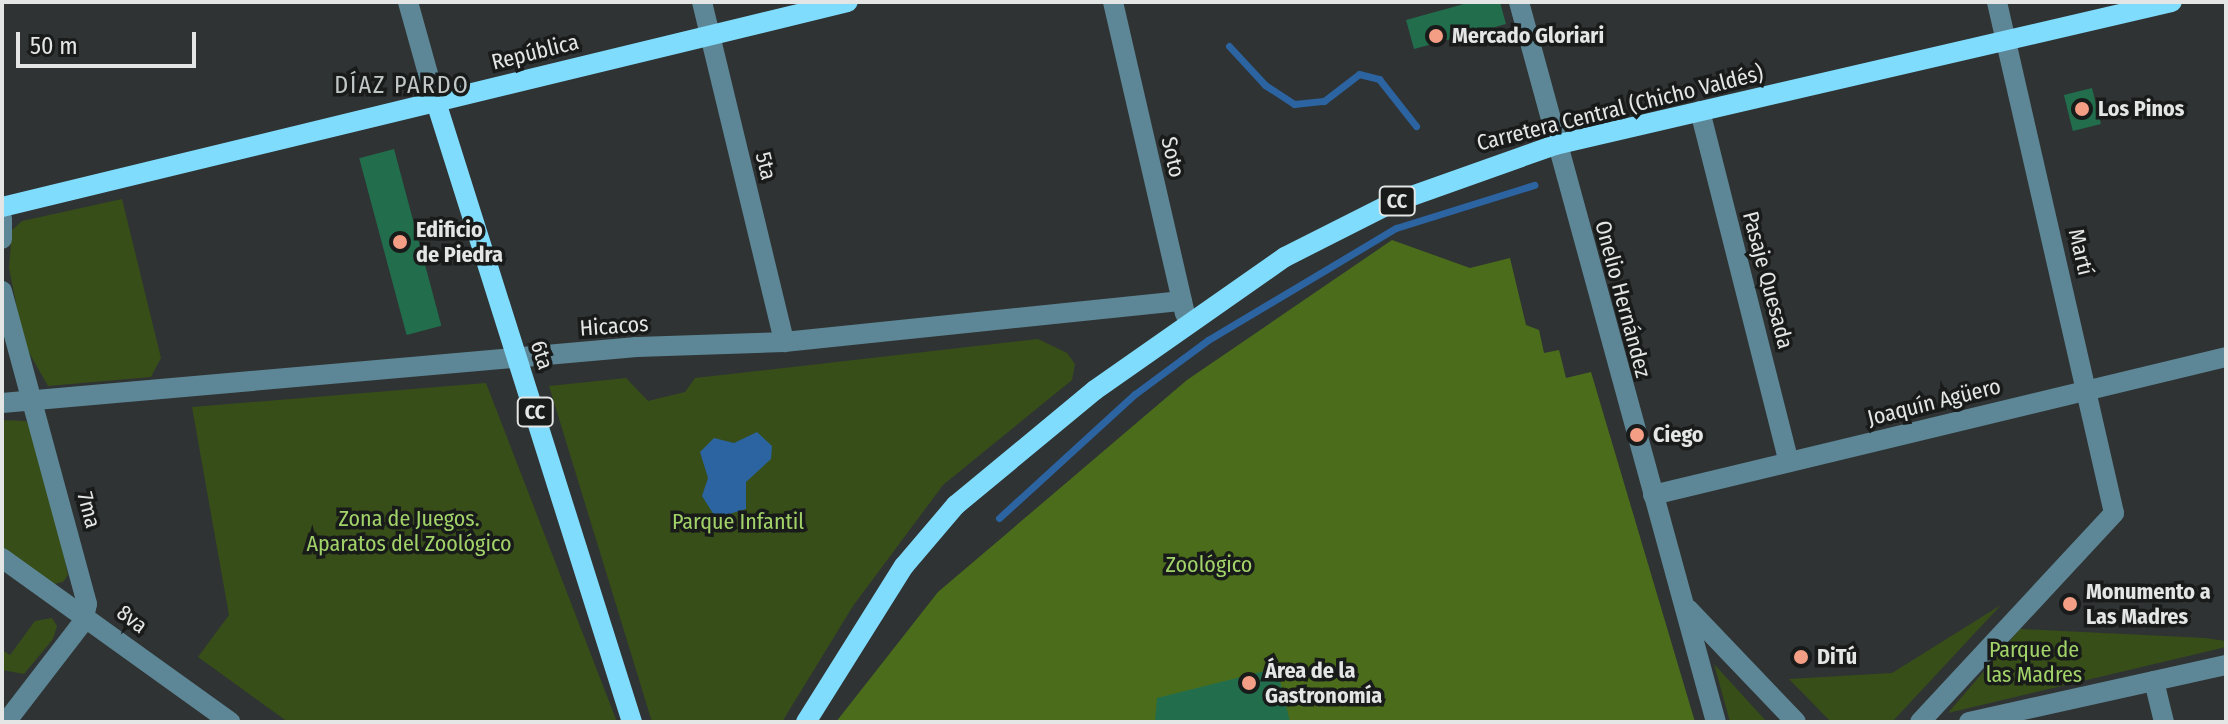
<!DOCTYPE html>
<html>
<head>
<meta charset="utf-8">
<style>
	body { margin:0 }
	#map { position:relative; width:2228px; height:724px; overflow:hidden; background:#2f3333; font-family:"Fira Sans Condensed",sans-serif }
	div>[style] { position:absolute }
	.green>* { inset:0; background:#374e19 }
	.forest>* { inset:0; background:#4b6d1b }
	.water>* { inset:0; background:#2c63a1 }
	.stream>* { height:7px; margin:-3.5px; padding:0 3.5px; transform-origin:3.5px; border-radius:3.5px; background:#2c63a1 }
	.building>* { inset:0; background:#216d4c; transform-origin:0 0 }
	.minor>* { height:20px; margin:-10px; padding:0 10px; transform-origin:10px; border-radius:10px; background:#5d8796 }
	.major>* { height:20px; margin:-10px; padding:0 10px; transform-origin:10px; border-radius:10px; background:#80dcfc }
	.dots>* { width:22px; height:22px; translate:-50% -50%; box-sizing:border-box; border:4px solid #191b1a; border-radius:50% }
	span { translate:-50% -50%; white-space:nowrap; text-align:center; line-height:1.15; -webkit-text-stroke:7px #191b1a; paint-order:stroke }
	.shield-label span { padding:2px 6px; background:#191b1a; border:2px solid; border-radius:6px; -webkit-text-stroke-width:0 }
	.shield-label { font-size:20px; color:#e3e6e5; font-weight:700 }
	.poi-label { font-size:22px; color:#e3e6e5; font-weight:700 }
	.left { translate:0 -50%; text-align:left }
	.street-label { font-size:22px; color:#e3e6e5 }
	.park-label { font-size:22px; color:#a2d369 }
	.neighbourhood-label { font-size:24px; color:#c1c7c6; letter-spacing:2px }
	.frame { position:absolute; inset:0; border:4px solid #e3e6e5; pointer-events:none }
	.scale { position:absolute; left:16px; top:32px; width:180px; height:36px; box-sizing:border-box; border:4px solid #e3e6e5; border-top:0; padding-left:10px; font-size:24px; line-height:28px; white-space:nowrap; color:#e3e6e5; -webkit-text-stroke:6px #191b1a; paint-order:stroke }
</style>
</head>
<body>
<div id="map">
	<div class="green">
		<i style="clip-path:polygon(122px 199px,161px 358px,151px 377px,48px 386px,24px 344px,9px 268px,12px 230px,22px 221px)"></i>
		<i style="clip-path:polygon(1038px 339px,1067px 353px,1075px 364px,1072px 380px,943px 485px,853px 606px,782px 722px,652px 722px,549px 386px,626px 378px,648px 401px,685px 392px,695px 378px)"></i>
		<i style="clip-path:polygon(486px 383px,617px 722px,288px 722px,198px 657px,229px 615px,192px 407px)"></i>
		<i style="clip-path:polygon(2px 420px,26px 421px,41px 450px,68px 575px,63px 582px,54px 584px,2px 549px)"></i>
		<i style="clip-path:polygon(2001px 605px,1892px 722px,1831px 722px,1789px 679px,1892px 673px)"></i>
		<i style="clip-path:polygon(52px 618px,57px 626px,53px 639px,24px 674px,2px 670px,2px 650px,10px 655px,35px 621px)"></i>
		<i style="clip-path:polygon(2020px 629px,2205px 638px,2226px 641px,2226px 647px,1948px 713px)"></i>
		<i style="clip-path:polygon(1714px 664px,1767px 722px,1730px 722px)"></i>
	</div>
	<div class="forest">
		<i style="clip-path:polygon(1392px 240px,1470px 268px,1510px 258px,1526px 325px,1539px 330px,1544px 353px,1559px 350px,1566px 378px,1591px 372px,1695px 722px,836px 722px,938px 592px,1187px 380px)"></i>
	</div>
	<div class="water">
		<i style="clip-path:polygon(757px 432px,772px 446px,771px 459px,746px 482px,746px 509px,716px 518px,702px 496px,708px 478px,700px 452px,714px 438px,734px 443px)"></i>
	</div>
	<div class="stream">
		<i style="left:1229px;top:46px;width:53px;rotate:47.3deg"></i>
		<i style="left:1265px;top:85px;width:35px;rotate:33deg"></i>
		<i style="left:1294px;top:104px;width:30px;rotate:-6deg"></i>
		<i style="left:1324px;top:101px;width:44px;rotate:-37.6deg"></i>
		<i style="left:1359px;top:74px;width:21px;rotate:14deg"></i>
		<i style="left:1379px;top:79px;width:60px;rotate:51.8deg"></i>
		<i style="left:999px;top:518px;width:184px;rotate:-42.4deg"></i>
		<i style="left:1135px;top:394px;width:91px;rotate:-36.5deg"></i>
		<i style="left:1208px;top:340px;width:219px;rotate:-30.8deg"></i>
		<i style="left:1396px;top:228px;width:145px;rotate:-17.3deg"></i>
	</div>
	<div class="building">
		<i style="clip-path:polygon(1471px 2px,1500px 2px,1506px 24px,1414px 49px,1406px 20px)"></i>
		<i style="left:2092px;top:88px;width:37px;height:29px;rotate:76deg"></i>
		<i style="left:394px;top:149px;width:183px;height:36px;rotate:75deg"></i>
		<i style="clip-path:polygon(1277px 668px,1290px 722px,1155px 722px,1157px 698px)"></i>
	</div>
	<div class="minor">
		<i style="left:408px;top:2px;width:104px;rotate:74.4deg"></i>
		<i style="left:702px;top:2px;width:350px;rotate:76.4deg"></i>
		<i style="left:1113px;top:2px;width:320px;rotate:77deg"></i>
		<i style="left:1519px;top:2px;width:746px;rotate:74.7deg"></i>
		<i style="left:1700px;top:111px;width:362px;rotate:75.8deg"></i>
		<i style="left:2px;top:218px;width:21px;rotate:90deg"></i>
		<i style="left:2px;top:291px;width:324px;rotate:74.8deg"></i>
		<i style="left:87px;top:604px;width:18px;rotate:103deg"></i>
		<i style="left:83px;top:622px;width:126px;rotate:127.6deg"></i>
		<i style="left:2px;top:403px;width:637px;rotate:-5.04deg"></i>
		<i style="left:637px;top:347px;width:147px;rotate:-1.9deg"></i>
		<i style="left:784px;top:342px;width:400px;rotate:-5.9deg"></i>
		<i style="left:1653px;top:495px;width:589px;rotate:-13.54deg"></i>
		<i style="left:2px;top:558px;width:281px;rotate:35.7deg"></i>
		<i style="left:1688px;top:609px;width:156px;rotate:46.3deg"></i>
		<i style="left:2154px;top:681px;width:42px;rotate:76.3deg"></i>
		<i style="left:1920px;top:722px;width:285px;rotate:-47.1deg"></i>
		<i style="left:2114px;top:513px;width:524px;rotate:-102.9deg"></i>
		<i style="left:1969px;top:722px;width:263px;rotate:-12.5deg"></i>
	</div>
	<div class="major">
		<i style="left:436px;top:102px;width:650px;rotate:72.46deg"></i>
		<i style="left:2px;top:207px;width:870px;rotate:-13.62deg"></i>
		<i style="left:806px;top:722px;width:184px;rotate:-57.9deg"></i>
		<i style="left:904px;top:566px;width:80px;rotate:-49.6deg"></i>
		<i style="left:956px;top:505px;width:180px;rotate:-39.6deg"></i>
		<i style="left:1095px;top:390px;width:232px;rotate:-35deg"></i>
		<i style="left:1285px;top:257px;width:120px;rotate:-26.8deg"></i>
		<i style="left:1392px;top:203px;width:173px;rotate:-19.6deg"></i>
		<i style="left:1555px;top:145px;width:633px;rotate:-13.05deg"></i>
	</div>
	<div class="dots">
		<i style="left:1436px;top:36px;background:#f49e86"></i>
		<i style="left:2082px;top:109px;background:#f49e86"></i>
		<i style="left:400px;top:242px;background:#f49e86"></i>
		<i style="left:1637px;top:435px;background:#f49e86"></i>
		<i style="left:2070px;top:604px;background:#f49e86"></i>
		<i style="left:1801px;top:657px;background:#f49e86"></i>
		<i style="left:1249px;top:683px;background:#f49e86"></i>
	</div>
	<div class="shield-label">
		<span style="left:1397px;top:201px">CC</span>
		<span style="left:535px;top:412px">CC</span>
	</div>
	<div class="poi-label">
		<span class="left" style="left:1452px;top:36px">Mercado Gloriari</span>
		<span class="left" style="left:2098px;top:109px">Los Pinos</span>
		<span class="left" style="left:416px;top:242px">Edificio<br>de Piedra</span>
		<span class="left" style="left:1653px;top:435px">Ciego</span>
		<span class="left" style="left:2086px;top:604px">Monumento a<br>Las Madres</span>
		<span class="left" style="left:1817px;top:657px">DiTú</span>
		<span class="left" style="left:1265px;top:683px">Área de la<br>Gastronomía</span>
	</div>
	<div class="street-label">
		<span style="left:535px;top:52px;rotate:-14deg">República</span>
		<span style="left:1620px;top:108px;rotate:-14deg">Carretera Central (Chicho Valdés)</span>
		<span style="left:1173px;top:157px;rotate:77deg">Soto</span>
		<span style="left:766px;top:166px;rotate:76deg">5ta</span>
		<span style="left:2081px;top:252px;rotate:77deg">Martí</span>
		<span style="left:1768px;top:280px;rotate:75deg">Pasaje Quesada</span>
		<span style="left:1623px;top:299px;rotate:75deg">Onelio Hernández</span>
		<span style="left:614px;top:326px;rotate:-4deg">Hicacos</span>
		<span style="left:542px;top:355px;rotate:72deg">6ta</span>
		<span style="left:1934px;top:402px;rotate:-14deg">Joaquín Agüero</span>
		<span style="left:89px;top:510px;rotate:75deg">7ma</span>
		<span style="left:132px;top:619px;rotate:37deg">8va</span>
	</div>
	<div class="park-label">
		<span style="left:409px;top:531px">Zona de Juegos.<br>Aparatos del Zoológico</span>
		<span style="left:738px;top:522px">Parque Infantil</span>
		<span style="left:1209px;top:565px">Zoológico</span>
		<span style="left:2034px;top:662px">Parque de<br>las Madres</span>
	</div>
	<div class="neighbourhood-label">
		<span style="left:402px;top:86px">DÍAZ PARDO</span>
	</div>
	<div class="frame"></div>
	<div class="scale">50 m</div>
</div>
</body>
</html>
